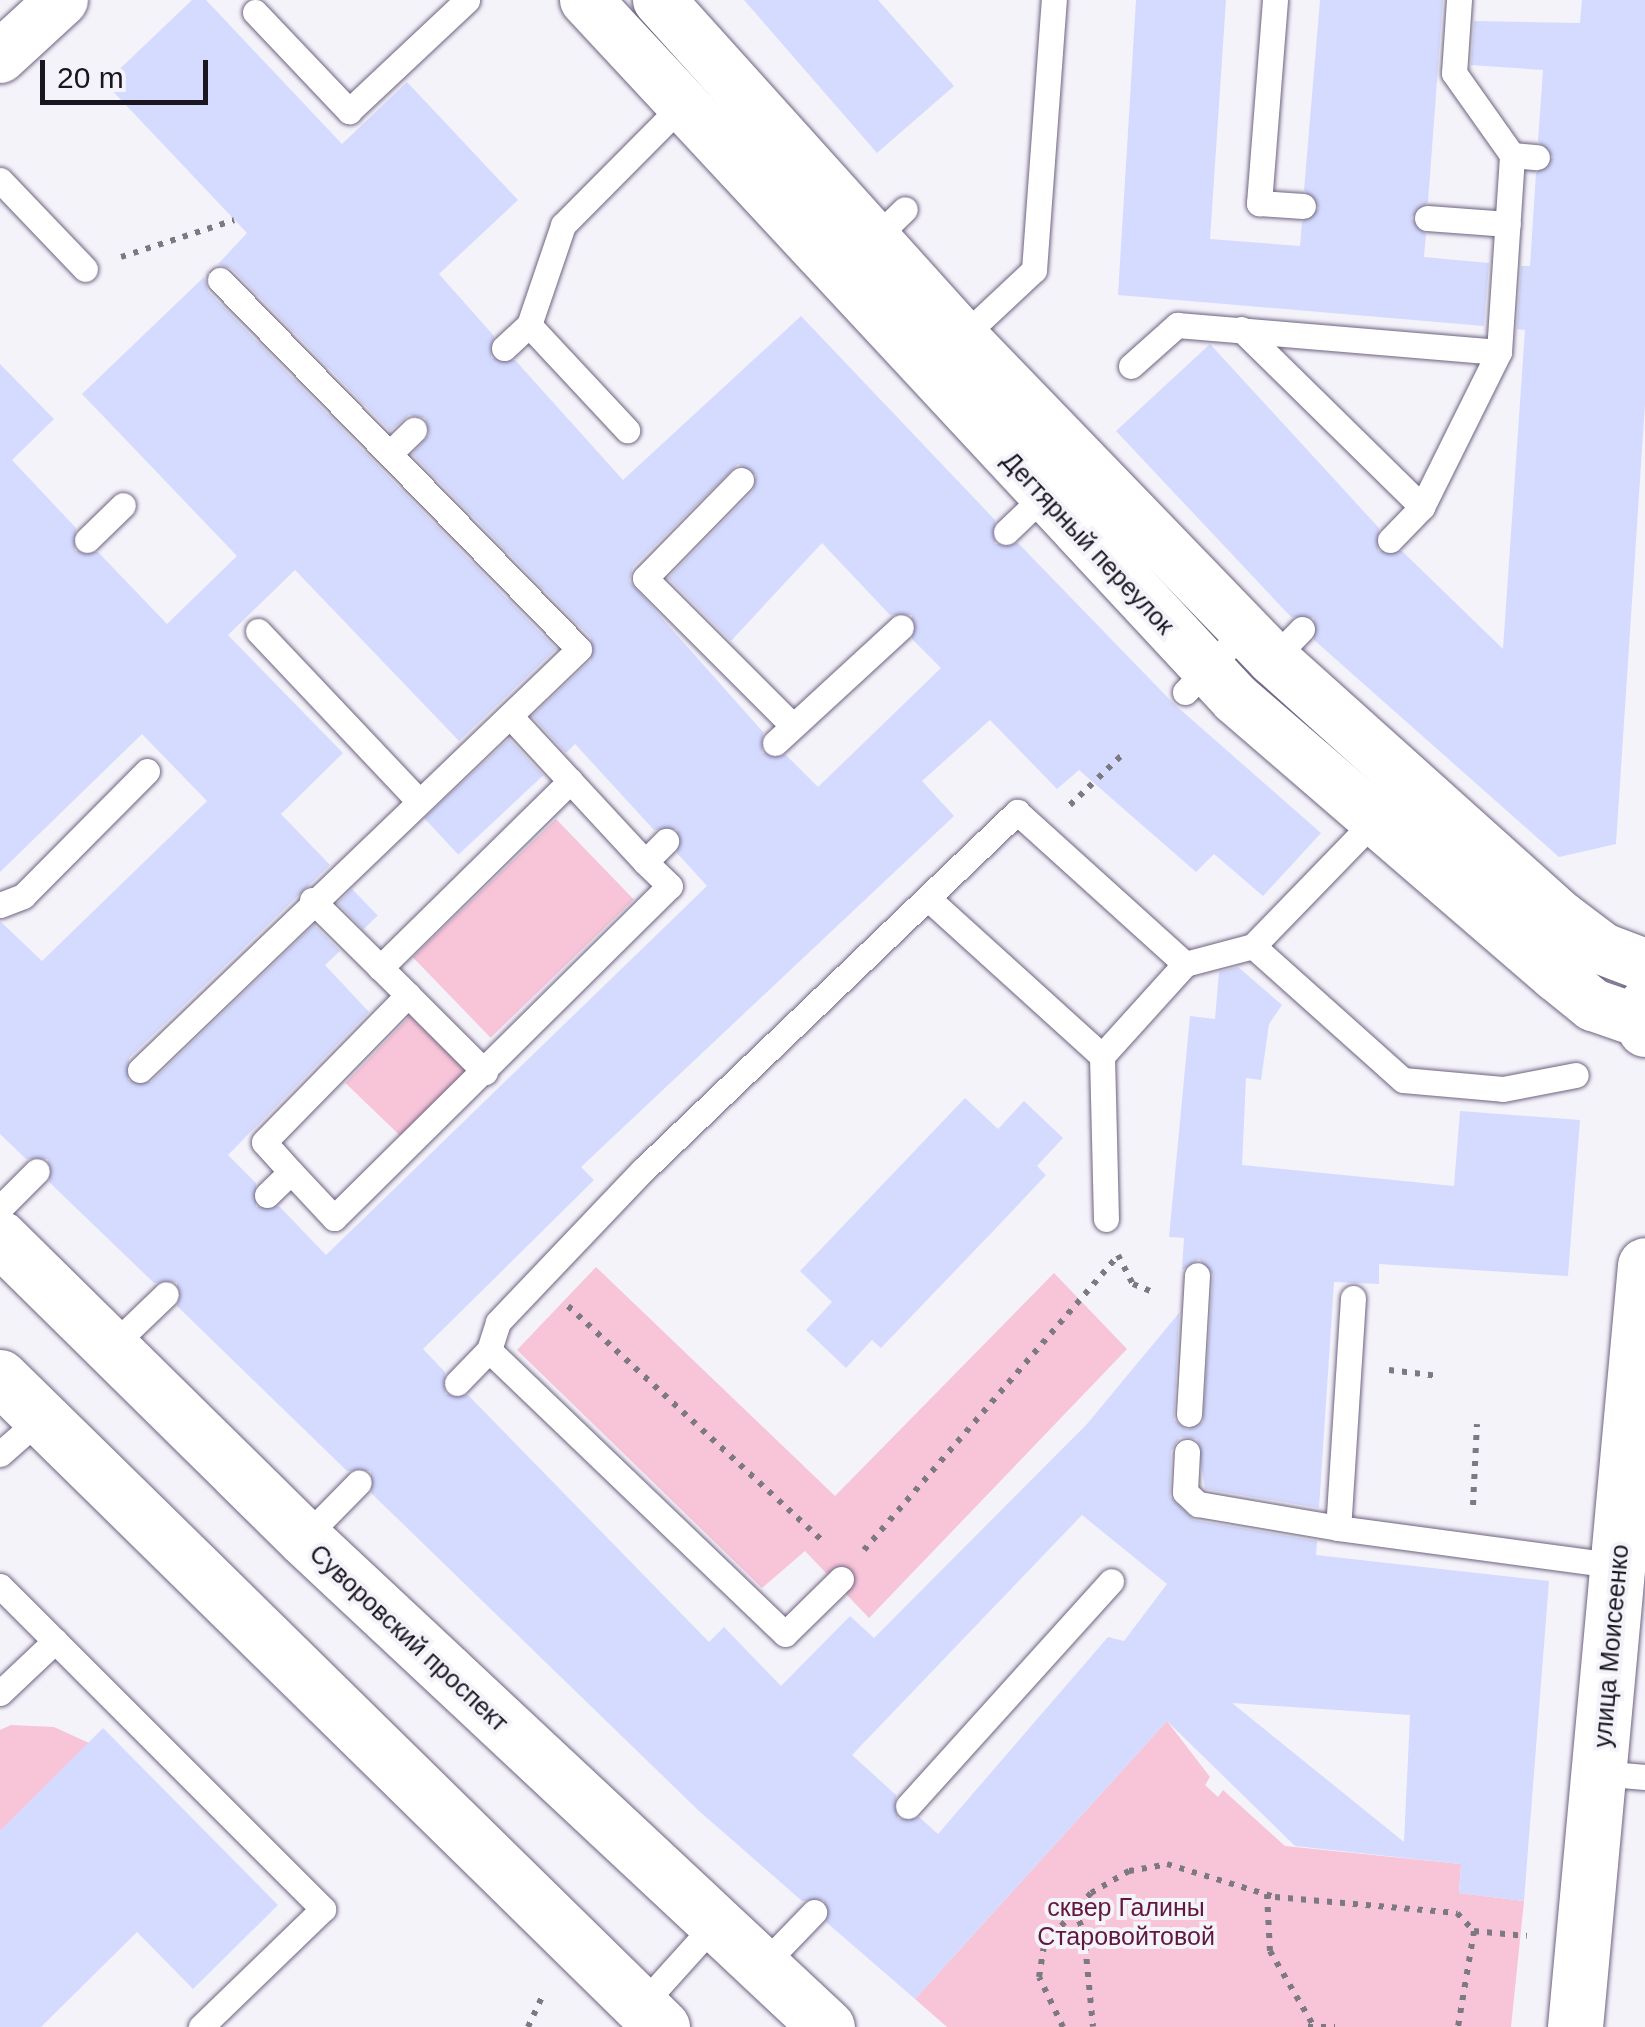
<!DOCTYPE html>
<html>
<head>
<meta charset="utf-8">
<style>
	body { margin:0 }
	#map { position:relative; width:1645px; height:2027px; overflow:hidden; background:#f5f3fa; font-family:Helvetica,sans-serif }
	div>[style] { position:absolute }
	.green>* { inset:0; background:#f7c4d8; transform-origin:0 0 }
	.building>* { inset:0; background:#d4dbfe; transform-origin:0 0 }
	.path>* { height:6px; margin-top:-3px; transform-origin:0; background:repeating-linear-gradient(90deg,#7d7983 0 5px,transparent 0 13px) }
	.roads { filter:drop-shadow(0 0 2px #6e6381) drop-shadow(0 0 2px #6e6381) }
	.service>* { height:25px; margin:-12.5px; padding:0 12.5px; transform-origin:12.5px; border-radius:12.5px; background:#fff }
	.minor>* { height:52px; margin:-26px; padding:0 26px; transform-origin:26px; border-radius:26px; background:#fff }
	.tertiary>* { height:55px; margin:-27.5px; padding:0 27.5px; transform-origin:27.5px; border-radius:27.5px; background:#fff }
	.secondary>* { height:55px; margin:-27.5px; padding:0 27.5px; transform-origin:27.5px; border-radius:27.5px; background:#fff }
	span { translate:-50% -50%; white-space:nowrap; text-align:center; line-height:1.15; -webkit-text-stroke:8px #f5f3fa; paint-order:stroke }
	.street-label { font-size:25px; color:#191521 }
	.park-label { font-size:25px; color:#60183e }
	.scale { position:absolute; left:40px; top:60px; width:168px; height:45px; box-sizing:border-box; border:5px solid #191521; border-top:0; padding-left:12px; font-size:30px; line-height:35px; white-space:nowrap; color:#191521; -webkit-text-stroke:8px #f5f3fa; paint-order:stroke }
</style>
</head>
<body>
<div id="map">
	<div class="green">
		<i style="left:556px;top:819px;width:112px;height:199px;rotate:46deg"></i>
		<i style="left:410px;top:1016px;width:78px;height:93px;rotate:44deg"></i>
		<i style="clip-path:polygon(596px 1267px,835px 1496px,1054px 1273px,1127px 1349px,869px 1618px,805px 1551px,762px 1588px,517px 1350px)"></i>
		<i style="clip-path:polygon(1167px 1721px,1210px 1777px,1205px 1785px,1218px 1797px,1223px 1790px,1285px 1846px,1461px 1864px,1459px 1893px,1524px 1901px,1511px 2027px,947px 2027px,915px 1999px)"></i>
		<i style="clip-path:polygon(11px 1725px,54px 1727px,89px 1743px,0 1831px,0 1730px)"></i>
	</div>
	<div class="building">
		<i style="clip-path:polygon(evenodd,192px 0,206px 0,342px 144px,407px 82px,518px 200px,439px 274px,494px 336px,491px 358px,515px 360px,623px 480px,801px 316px,995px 520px,995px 544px,1018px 543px,1174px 704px,1321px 833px,1263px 896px,1214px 854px,1196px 872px,1079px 770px,1057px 789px,990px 720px,922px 781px,954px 816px,581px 1167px,594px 1180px,423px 1349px,445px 1372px,445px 1394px,468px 1395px,709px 1642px,724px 1627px,781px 1686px,850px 1616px,874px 1638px,1087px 1424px,1179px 1313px,1174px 1420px,1187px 1430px,1203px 1422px,1213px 1275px,1199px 1259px,1182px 1270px,1184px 1238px,1169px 1237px,1190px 1016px,1215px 1019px,1219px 972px,1238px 967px,1282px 1005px,1269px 1024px,1261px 1080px,1246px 1078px,1242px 1165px,1454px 1186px,1460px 1111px,1580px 1120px,1568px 1276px,1379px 1264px,1379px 1284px,1334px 1282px,1319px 1508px,1205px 1489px,1197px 1439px,1180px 1437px,1171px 1451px,1170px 1497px,1194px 1520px,1317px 1541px,1316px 1555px,1549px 1581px,1524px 1901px,1459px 1893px,1461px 1864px,1295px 1846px,1167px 1721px,915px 1999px,826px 1922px,824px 1900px,802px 1901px,699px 1811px,371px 1493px,371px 1471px,347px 1471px,177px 1306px,177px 1282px,154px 1283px,49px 1182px,48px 1159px,26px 1159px,0 1134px,0 921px,42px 961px,207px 801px,142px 734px,0 872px,0 364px,54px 419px,12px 460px,76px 528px,75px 551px,98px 552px,167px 624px,237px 556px,82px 394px,204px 277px,208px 291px,556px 649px,459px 741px,295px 570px,228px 635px,343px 753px,281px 814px,330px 865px,129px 1058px,128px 1080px,151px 1082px,314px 925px,340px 951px,325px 965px,369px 1012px,228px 1155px,256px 1183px,256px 1207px,279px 1206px,326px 1255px,707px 886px,677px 853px,677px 829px,654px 830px,575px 744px,566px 753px,532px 716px,591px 660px,591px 638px,412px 454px,429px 435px,425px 418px,409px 415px,390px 431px,232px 269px,218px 264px,247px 233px,105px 83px,192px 0,738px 464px,756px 475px,753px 491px,668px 578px,731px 641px,822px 543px,890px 615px,912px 615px,912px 639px,941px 668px,818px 787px,786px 755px,762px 753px,763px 732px,629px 581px,633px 567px,738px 464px,192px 0,1082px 1515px,1167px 1584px,1124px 1641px,1108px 1637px,938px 1834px,919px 1817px,898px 1819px,896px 1795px,852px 1755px,1082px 1515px,192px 0,1232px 1703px,1410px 1715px,1404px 1842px,1232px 1703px)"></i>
		<i style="clip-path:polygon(744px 0,878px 0,954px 86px,877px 153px)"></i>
		<i style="clip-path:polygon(1136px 0,1226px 0,1210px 239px,1300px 246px,1302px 222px,1319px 208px,1304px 190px,1320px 0,1443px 0,1428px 202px,1411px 218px,1426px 234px,1424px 257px,1489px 263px,1484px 326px,1118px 295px)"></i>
		<i style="clip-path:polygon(1582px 0,1645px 0,1645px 404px,1616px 844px,1559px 857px,1314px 640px,1314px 618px,1291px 617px,1116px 431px,1210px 344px,1379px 528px,1378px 551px,1402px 551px,1503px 649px,1525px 330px,1517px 329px,1521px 266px,1530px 266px,1536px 173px,1553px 157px,1538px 141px,1543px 70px,1471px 65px,1474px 21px,1580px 23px)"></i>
		<i style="left:509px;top:739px;width:50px;height:116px;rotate:47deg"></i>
		<i style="left:352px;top:889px;width:37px;height:20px;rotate:46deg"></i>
		<i style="clip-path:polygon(965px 1098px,998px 1129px,1024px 1101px,1063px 1138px,1037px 1166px,1046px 1175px,999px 1225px,881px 1348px,872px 1340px,846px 1368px,806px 1330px,832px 1302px,800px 1271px)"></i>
		<i style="clip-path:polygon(103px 1728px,278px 1905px,193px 1989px,137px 1932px,41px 2027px,0 2027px,0 1831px)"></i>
	</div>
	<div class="path">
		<i style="left:121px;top:257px;width:119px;rotate:-18.1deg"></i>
		<i style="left:1070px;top:805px;width:74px;rotate:-43.9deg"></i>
		<i style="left:1118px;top:1255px;width:33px;rotate:63deg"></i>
		<i style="left:1133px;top:1284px;width:24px;rotate:22deg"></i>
		<i style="left:568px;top:1306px;width:348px;rotate:42.7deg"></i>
		<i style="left:1389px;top:1370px;width:50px;rotate:6.8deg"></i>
		<i style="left:1473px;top:1505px;width:81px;rotate:-87.2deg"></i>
		<i style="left:864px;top:1550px;width:383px;rotate:-49.2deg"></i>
		<i style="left:1267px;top:1894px;width:57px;rotate:87deg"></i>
		<i style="left:1270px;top:1951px;width:86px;rotate:59.8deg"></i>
		<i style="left:1074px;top:1909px;width:26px;rotate:67deg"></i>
		<i style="left:1084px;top:1933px;width:94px;rotate:84.5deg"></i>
		<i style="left:1474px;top:1931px;width:53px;rotate:5.4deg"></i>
		<i style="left:528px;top:2027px;width:38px;rotate:-65deg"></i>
		<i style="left:1063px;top:2027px;width:55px;rotate:-115.6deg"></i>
		<i style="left:1039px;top:1977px;width:32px;rotate:-81deg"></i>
		<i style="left:1044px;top:1945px;width:70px;rotate:-47.9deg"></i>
		<i style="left:1091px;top:1893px;width:44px;rotate:-30.1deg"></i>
		<i style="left:1129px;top:1871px;width:39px;rotate:-10deg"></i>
		<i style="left:1167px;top:1864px;width:113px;rotate:17deg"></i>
		<i style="left:1275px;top:1897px;width:183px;rotate:5deg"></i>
		<i style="left:1457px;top:1913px;width:25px;rotate:47deg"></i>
		<i style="left:1474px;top:1931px;width:97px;rotate:99.5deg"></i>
		<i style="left:1308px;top:2027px;width:27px"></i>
	</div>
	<div class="roads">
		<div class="service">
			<i style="left:1275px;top:0;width:204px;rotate:94.5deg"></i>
			<i style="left:1259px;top:203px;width:44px;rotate:3.9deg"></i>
			<i style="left:1459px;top:0;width:73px;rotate:93.9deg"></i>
			<i style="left:1454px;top:73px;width:100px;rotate:54.7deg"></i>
			<i style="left:255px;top:12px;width:137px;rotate:46.5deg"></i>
			<i style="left:349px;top:111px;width:162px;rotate:-43.2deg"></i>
			<i style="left:0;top:180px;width:123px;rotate:46.3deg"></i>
			<i style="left:1427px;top:218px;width:81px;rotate:4.2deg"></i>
			<i style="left:871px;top:242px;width:47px;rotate:-44.1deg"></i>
			<i style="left:529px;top:325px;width:144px;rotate:47deg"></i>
			<i style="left:1241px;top:329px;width:254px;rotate:44.5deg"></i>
			<i style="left:958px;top:341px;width:104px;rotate:-43.1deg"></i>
			<i style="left:1034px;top:270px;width:271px;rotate:-85.8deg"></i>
			<i style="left:504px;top:348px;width:34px;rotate:-43deg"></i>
			<i style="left:529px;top:325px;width:106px;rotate:-71.2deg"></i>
			<i style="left:563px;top:225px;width:176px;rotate:-45.2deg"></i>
			<i style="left:1131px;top:366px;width:62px;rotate:-41.7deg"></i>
			<i style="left:1177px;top:325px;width:323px;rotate:4.8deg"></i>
			<i style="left:391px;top:452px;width:32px;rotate:-44deg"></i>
			<i style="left:741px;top:480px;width:137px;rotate:134.4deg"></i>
			<i style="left:645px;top:578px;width:209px;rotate:45deg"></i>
			<i style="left:1006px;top:532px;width:61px;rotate:-43.7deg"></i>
			<i style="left:87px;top:540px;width:50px;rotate:-44.2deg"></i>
			<i style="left:1390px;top:540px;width:46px;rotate:-45.9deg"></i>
			<i style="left:1422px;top:507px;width:173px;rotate:-63.6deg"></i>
			<i style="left:1499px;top:352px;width:197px;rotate:-86.2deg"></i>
			<i style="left:1512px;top:155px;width:25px;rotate:5deg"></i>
			<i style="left:258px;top:631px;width:234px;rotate:46.6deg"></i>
			<i style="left:1270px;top:662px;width:46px;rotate:-45.9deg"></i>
			<i style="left:1185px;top:692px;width:85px;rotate:-46deg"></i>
			<i style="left:510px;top:716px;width:199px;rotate:47.2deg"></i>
			<i style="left:775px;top:743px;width:171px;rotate:-42.6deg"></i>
			<i style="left:0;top:905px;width:25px;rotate:-21deg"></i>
			<i style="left:23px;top:896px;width:176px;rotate:-45.2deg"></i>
			<i style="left:1253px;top:946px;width:201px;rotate:41.8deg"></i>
			<i style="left:1403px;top:1080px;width:100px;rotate:5.1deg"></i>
			<i style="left:1503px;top:1089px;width:74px;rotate:-10.9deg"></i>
			<i style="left:1185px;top:964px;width:70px;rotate:-14.8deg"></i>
			<i style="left:1253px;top:946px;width:181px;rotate:-45.9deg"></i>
			<i style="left:380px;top:968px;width:267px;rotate:-44.5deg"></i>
			<i style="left:408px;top:995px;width:109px;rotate:45deg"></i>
			<i style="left:1102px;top:1056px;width:163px;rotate:88.6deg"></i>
			<i style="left:140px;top:1070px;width:608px;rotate:-43.8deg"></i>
			<i style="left:579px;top:649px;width:515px;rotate:-134.21deg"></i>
			<i style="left:291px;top:1172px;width:40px;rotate:-132deg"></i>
			<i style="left:264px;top:1142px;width:206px;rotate:-45.6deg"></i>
			<i style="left:408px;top:995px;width:135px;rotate:-135.3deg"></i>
			<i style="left:267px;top:1195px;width:33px;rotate:-44deg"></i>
			<i style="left:291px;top:1172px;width:63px;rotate:46.9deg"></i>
			<i style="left:334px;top:1218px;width:472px;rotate:-44.7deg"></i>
			<i style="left:670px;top:886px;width:35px;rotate:-136deg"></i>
			<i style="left:645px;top:862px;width:30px;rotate:-45deg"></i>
			<i style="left:0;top:1208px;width:52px;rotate:-45deg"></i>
			<i style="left:1353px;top:1298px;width:230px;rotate:93.7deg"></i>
			<i style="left:1338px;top:1528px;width:284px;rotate:7.7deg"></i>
			<i style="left:111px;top:1347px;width:76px;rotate:-43.9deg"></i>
			<i style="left:457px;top:1383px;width:46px;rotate:-45.9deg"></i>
			<i style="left:1189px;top:1414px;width:139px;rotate:-86.7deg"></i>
			<i style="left:1187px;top:1452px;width:40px;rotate:92.9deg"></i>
			<i style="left:1185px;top:1492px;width:18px;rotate:43deg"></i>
			<i style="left:1198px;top:1504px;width:142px;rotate:9.7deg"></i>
			<i style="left:0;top:1454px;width:55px;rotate:-41.3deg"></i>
			<i style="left:304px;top:1538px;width:78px;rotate:-45.5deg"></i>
			<i style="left:841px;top:1579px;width:78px;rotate:135.5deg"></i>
			<i style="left:785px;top:1634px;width:410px;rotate:-136.2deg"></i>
			<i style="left:489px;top:1350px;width:29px;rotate:-72deg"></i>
			<i style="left:498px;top:1322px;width:210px;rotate:-46.4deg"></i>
			<i style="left:643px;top:1170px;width:518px;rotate:-43.75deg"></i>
			<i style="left:1017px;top:812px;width:227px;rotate:42.1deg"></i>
			<i style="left:1185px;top:964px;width:124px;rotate:132.1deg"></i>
			<i style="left:1102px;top:1056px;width:235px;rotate:-137.8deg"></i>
			<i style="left:0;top:1586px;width:457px;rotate:45deg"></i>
			<i style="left:323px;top:1909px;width:170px;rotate:136deg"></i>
			<i style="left:0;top:1693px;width:76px;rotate:-43.4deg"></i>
			<i style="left:1599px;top:1773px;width:46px;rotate:5deg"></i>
			<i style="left:908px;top:1806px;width:303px;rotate:-47.9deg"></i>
			<i style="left:760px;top:1968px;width:78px;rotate:-46deg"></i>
			<i style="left:640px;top:2007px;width:109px;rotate:-48deg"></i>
		</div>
		<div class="minor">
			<i style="left:586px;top:0;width:955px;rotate:47.08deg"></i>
			<i style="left:1236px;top:699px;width:423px;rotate:40.8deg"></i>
			<i style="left:1556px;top:975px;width:48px;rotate:39deg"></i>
			<i style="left:1593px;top:1005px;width:55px;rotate:19.1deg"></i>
			<i style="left:659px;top:0;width:453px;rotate:48deg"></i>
			<i style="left:962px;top:337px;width:448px;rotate:46deg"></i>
			<i style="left:1273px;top:659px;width:388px;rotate:41.9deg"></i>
			<i style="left:1562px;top:918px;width:51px;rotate:37.1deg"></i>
			<i style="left:1603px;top:949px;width:45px;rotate:20.9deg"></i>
			<i style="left:0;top:57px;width:84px;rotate:-42.6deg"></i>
		</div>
		<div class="tertiary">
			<i style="left:1645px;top:1006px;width:23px;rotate:90deg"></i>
			<i style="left:1575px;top:2027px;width:765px;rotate:-84.75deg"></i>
		</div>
		<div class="secondary">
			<i style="left:0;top:1238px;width:427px;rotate:44.6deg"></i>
			<i style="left:304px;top:1538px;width:716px;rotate:43.08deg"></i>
			<i style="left:0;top:1377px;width:928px;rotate:44.48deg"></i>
		</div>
	</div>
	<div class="street-label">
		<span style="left:1088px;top:543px;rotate:47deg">Дегтярный переулок</span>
		<span style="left:409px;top:1638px;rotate:43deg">Суворовский проспект</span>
		<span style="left:1611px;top:1646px;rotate:-85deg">улица Моисеенко</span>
	</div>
	<div class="park-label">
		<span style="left:1126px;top:1922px">сквер Галины<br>Старовойтовой</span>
	</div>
	<div class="scale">20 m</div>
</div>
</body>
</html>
